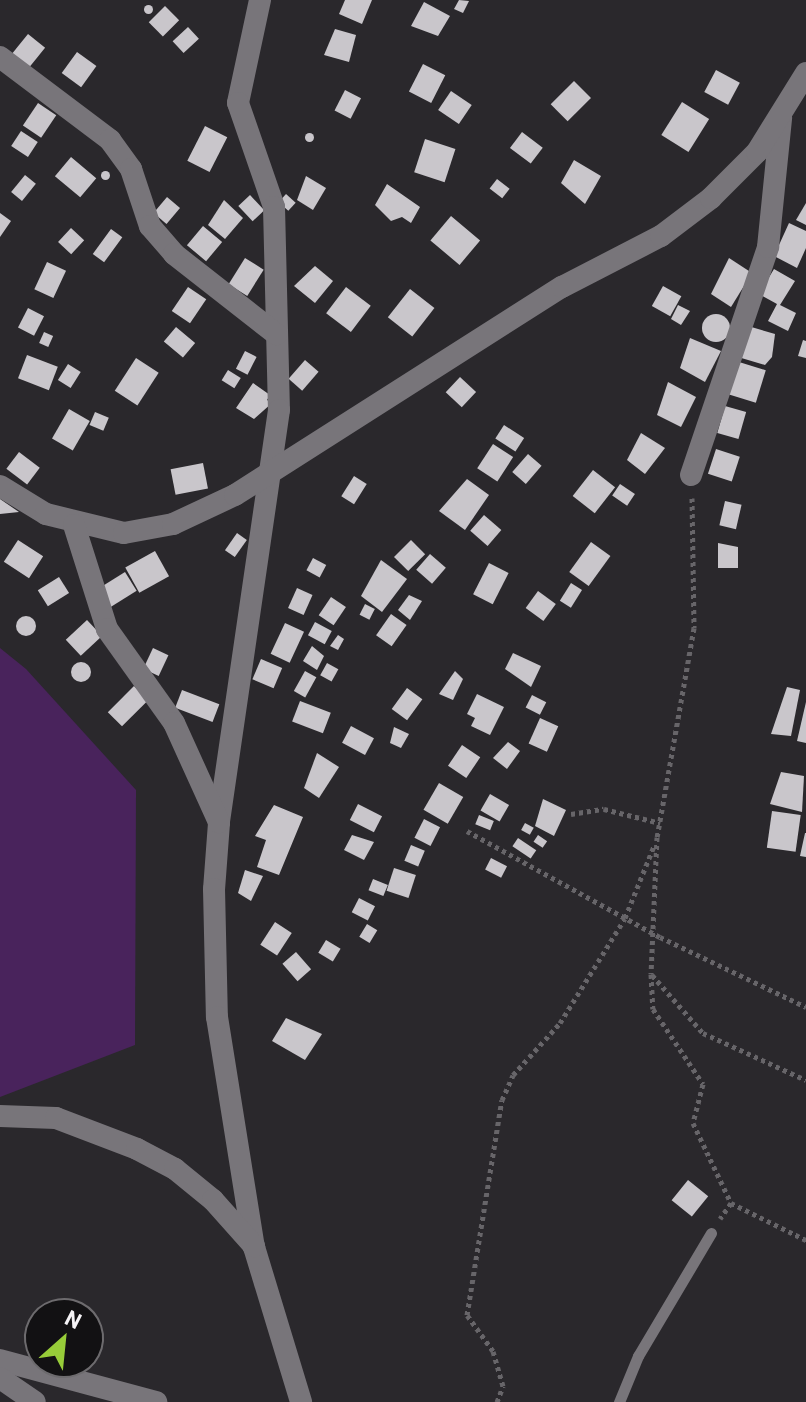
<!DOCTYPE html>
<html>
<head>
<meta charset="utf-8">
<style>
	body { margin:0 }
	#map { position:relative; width:806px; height:1402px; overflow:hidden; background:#2a282c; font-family:Barlow,sans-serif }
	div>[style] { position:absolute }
	.green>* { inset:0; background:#49235c }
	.building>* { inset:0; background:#c9c6cb; transform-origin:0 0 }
	.round { border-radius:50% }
	.path>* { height:5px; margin-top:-2.5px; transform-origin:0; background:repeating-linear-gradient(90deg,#676569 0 4px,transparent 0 8px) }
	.lane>* { height:11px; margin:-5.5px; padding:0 5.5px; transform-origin:5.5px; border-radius:5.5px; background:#78757a }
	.street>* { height:22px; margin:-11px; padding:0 11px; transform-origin:11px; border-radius:11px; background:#78757a }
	span { translate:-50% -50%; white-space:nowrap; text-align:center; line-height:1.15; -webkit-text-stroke:8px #121113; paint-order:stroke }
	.north { position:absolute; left:24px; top:1298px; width:80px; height:80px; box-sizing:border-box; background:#121113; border:2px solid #6d6b6e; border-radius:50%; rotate:27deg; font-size:22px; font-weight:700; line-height:32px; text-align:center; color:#f5f3f6 }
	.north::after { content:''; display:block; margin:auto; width:28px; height:36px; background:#97cc39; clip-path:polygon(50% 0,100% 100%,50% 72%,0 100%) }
</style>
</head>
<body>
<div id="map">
	<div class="green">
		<i style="clip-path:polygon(0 648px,26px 669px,136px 790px,135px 1045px,0 1097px)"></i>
	</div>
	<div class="building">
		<i style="clip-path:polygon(345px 0,372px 0,362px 24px,339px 14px)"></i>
		<i style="clip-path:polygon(459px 0,469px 1px,463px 13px,454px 9px)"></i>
		<i style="clip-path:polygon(424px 2px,450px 16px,438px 36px,411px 26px)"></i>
		<i class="round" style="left:143.5px;top:4.5px;width:9px;height:9px"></i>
		<i style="left:165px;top:6px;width:20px;height:23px;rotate:45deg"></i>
		<i style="left:188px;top:27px;width:16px;height:21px;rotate:47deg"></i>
		<i style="clip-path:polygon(335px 29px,356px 35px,349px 62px,324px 55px)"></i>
		<i style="left:28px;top:34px;width:22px;height:28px;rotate:39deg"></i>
		<i style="left:77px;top:52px;width:24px;height:26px;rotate:36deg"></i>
		<i style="left:423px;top:64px;width:25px;height:31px;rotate:27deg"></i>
		<i style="left:716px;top:70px;width:27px;height:25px;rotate:28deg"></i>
		<i style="left:574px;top:81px;width:24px;height:33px;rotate:45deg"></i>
		<i style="left:345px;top:90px;width:18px;height:23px;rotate:27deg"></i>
		<i style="left:451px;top:91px;width:25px;height:23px;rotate:34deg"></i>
		<i style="left:682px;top:102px;width:32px;height:39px;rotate:32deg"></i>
		<i style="left:38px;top:103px;width:22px;height:27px;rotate:34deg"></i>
		<i style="left:205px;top:126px;width:25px;height:39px;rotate:27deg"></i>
		<i style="left:21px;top:131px;width:20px;height:18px;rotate:33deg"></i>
		<i style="left:522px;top:132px;width:26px;height:20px;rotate:37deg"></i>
		<i class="round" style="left:304.5px;top:132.5px;width:9px;height:9px"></i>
		<i style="left:425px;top:139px;width:32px;height:35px;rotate:18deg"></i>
		<i style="left:71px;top:157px;width:33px;height:25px;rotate:40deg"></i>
		<i style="clip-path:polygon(574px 160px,601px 176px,585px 204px,561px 183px)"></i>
		<i class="round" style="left:100.5px;top:170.5px;width:9px;height:9px"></i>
		<i style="left:25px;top:175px;width:14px;height:22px;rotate:39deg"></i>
		<i style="clip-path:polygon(306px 176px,326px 188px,313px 210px,297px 200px)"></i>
		<i style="left:497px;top:179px;width:16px;height:12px;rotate:38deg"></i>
		<i style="clip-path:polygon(387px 184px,420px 207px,411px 223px,402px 217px,391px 221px,375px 205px)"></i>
		<i style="left:286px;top:194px;width:13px;height:11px;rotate:42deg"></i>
		<i style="left:250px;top:195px;width:21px;height:16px;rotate:47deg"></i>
		<i style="left:167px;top:197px;width:17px;height:21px;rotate:40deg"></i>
		<i style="clip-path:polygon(224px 200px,243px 218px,225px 239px,208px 225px)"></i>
		<i style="clip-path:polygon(806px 203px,806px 225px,796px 220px)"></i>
		<i style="clip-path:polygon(0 213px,11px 221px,0 237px)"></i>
		<i style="left:451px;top:216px;width:38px;height:32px;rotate:40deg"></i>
		<i style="clip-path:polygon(789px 223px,806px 231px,806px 248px,797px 268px,774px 256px)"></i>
		<i style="left:203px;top:226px;width:25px;height:25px;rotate:40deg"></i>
		<i style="left:71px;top:228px;width:18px;height:19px;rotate:43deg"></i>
		<i style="left:111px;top:229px;width:14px;height:31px;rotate:36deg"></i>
		<i style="left:245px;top:258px;width:22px;height:31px;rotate:32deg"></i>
		<i style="clip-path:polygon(729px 258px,752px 273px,731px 307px,711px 294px)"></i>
		<i style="left:47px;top:262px;width:21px;height:30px;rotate:25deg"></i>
		<i style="clip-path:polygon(315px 266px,333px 281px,315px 303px,294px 286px)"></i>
		<i style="clip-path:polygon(774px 269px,795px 281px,780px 305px,796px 313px,788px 331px,768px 321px,777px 304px,759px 294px)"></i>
		<i style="left:663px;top:286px;width:21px;height:23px;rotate:29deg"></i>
		<i style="left:188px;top:287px;width:22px;height:29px;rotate:34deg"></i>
		<i style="left:346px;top:287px;width:31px;height:33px;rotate:37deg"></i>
		<i style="left:410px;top:289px;width:31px;height:36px;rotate:38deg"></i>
		<i style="clip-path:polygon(678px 305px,690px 311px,681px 325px,671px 319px)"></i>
		<i style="left:28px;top:308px;width:18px;height:22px;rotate:27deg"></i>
		<i class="round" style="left:702px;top:314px;width:28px;height:28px"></i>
		<i style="clip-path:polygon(748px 326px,775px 334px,772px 357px,765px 365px,738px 357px)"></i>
		<i style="left:176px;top:327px;width:25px;height:19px;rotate:40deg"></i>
		<i style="left:44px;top:332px;width:10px;height:12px;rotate:24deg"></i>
		<i style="clip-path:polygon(690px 338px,721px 351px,705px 382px,680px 368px)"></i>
		<i style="clip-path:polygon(803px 340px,806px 341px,806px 358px,798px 356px)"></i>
		<i style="left:245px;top:351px;width:13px;height:20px;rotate:27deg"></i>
		<i style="left:27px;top:355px;width:33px;height:25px;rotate:21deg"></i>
		<i style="left:136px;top:358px;width:27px;height:39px;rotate:33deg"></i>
		<i style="left:305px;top:360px;width:18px;height:25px;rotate:41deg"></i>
		<i style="left:739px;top:362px;width:28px;height:34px;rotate:17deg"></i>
		<i style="left:68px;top:364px;width:15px;height:19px;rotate:32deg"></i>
		<i style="left:228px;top:370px;width:15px;height:12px;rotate:32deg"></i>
		<i style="left:460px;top:377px;width:22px;height:21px;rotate:43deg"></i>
		<i style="clip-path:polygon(668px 382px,696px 397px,681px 427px,657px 415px)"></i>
		<i style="clip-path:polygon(253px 383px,270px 395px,267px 400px,272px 403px,254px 419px,236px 408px)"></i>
		<i style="left:725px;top:406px;width:22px;height:28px;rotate:16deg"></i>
		<i style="left:69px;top:409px;width:24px;height:34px;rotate:30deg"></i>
		<i style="left:95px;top:412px;width:15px;height:14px;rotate:23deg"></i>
		<i style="left:504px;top:425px;width:24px;height:16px;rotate:33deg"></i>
		<i style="clip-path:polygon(641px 433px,665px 448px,645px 474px,627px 460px)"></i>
		<i style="left:493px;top:444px;width:24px;height:29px;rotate:33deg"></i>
		<i style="left:716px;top:449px;width:25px;height:26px;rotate:18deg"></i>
		<i style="left:19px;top:452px;width:26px;height:21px;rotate:37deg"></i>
		<i style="left:528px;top:454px;width:18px;height:24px;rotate:41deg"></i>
		<i style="left:203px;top:463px;width:26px;height:33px;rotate:79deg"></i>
		<i style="left:593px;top:470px;width:28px;height:33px;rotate:38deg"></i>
		<i style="left:354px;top:476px;width:15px;height:24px;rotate:32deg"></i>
		<i style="clip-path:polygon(467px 479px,489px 495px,465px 530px,439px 511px)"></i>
		<i style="left:620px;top:484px;width:18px;height:14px;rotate:34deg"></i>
		<i style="clip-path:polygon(0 499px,19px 512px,0 514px)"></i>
		<i style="left:725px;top:501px;width:17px;height:25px;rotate:13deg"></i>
		<i style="left:484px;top:515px;width:23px;height:21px;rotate:41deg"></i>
		<i style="left:237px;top:533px;width:12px;height:21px;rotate:35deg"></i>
		<i style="left:18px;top:540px;width:30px;height:26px;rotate:33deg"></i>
		<i style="left:411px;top:540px;width:20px;height:24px;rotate:45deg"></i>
		<i style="left:591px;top:542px;width:24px;height:37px;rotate:36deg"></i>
		<i style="clip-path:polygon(718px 543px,738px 547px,738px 568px,718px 568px)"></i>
		<i style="left:155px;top:551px;width:29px;height:34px;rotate:61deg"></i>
		<i style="left:430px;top:554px;width:21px;height:21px;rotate:41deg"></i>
		<i style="left:313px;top:558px;width:15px;height:14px;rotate:28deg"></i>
		<i style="clip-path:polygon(381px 560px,407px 579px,382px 612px,361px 596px)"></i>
		<i style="left:489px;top:563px;width:22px;height:35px;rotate:27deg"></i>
		<i style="left:125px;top:572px;width:22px;height:33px;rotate:58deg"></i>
		<i style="left:59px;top:577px;width:19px;height:25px;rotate:58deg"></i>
		<i style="left:571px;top:583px;width:13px;height:21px;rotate:32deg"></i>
		<i style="left:297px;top:588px;width:17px;height:22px;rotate:24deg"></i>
		<i style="left:538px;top:591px;width:22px;height:21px;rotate:36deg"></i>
		<i style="clip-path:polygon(409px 595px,422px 601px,410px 620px,398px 610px)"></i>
		<i style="left:331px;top:597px;width:18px;height:22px;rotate:34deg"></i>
		<i style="left:365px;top:604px;width:11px;height:12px;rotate:27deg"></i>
		<i style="left:391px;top:614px;width:19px;height:26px;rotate:35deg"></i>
		<i class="round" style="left:16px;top:616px;width:20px;height:20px"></i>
		<i style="left:87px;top:620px;width:22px;height:29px;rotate:47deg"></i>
		<i style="left:315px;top:622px;width:19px;height:15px;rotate:28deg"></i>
		<i style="left:285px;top:623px;width:21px;height:34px;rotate:25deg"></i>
		<i style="clip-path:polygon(338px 635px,344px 639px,338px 650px,330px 646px)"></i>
		<i style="clip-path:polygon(312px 646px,324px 656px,317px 670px,303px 661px)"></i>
		<i style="left:153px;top:648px;width:17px;height:23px;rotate:25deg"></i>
		<i style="clip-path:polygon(513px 653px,541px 666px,531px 687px,505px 669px)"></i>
		<i style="left:261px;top:659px;width:23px;height:22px;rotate:23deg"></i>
		<i class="round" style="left:71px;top:662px;width:20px;height:20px"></i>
		<i style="left:327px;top:663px;width:13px;height:14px;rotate:29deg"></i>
		<i style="left:305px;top:671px;width:13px;height:23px;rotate:29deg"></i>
		<i style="clip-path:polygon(455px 671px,463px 679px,453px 700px,439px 694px)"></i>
		<i style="left:134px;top:686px;width:20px;height:37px;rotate:45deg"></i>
		<i style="clip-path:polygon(787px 687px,800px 690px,791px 736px,771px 734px)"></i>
		<i style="left:407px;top:688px;width:19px;height:26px;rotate:36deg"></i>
		<i style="left:182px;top:690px;width:40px;height:19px;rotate:21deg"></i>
		<i style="clip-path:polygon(477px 694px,504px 707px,490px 735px,471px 726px,475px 718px,467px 714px)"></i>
		<i style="left:532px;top:695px;width:16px;height:14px;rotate:27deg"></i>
		<i style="left:300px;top:701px;width:33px;height:22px;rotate:21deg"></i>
		<i style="clip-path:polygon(806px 702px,806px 743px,797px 741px)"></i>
		<i style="left:540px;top:718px;width:20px;height:28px;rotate:24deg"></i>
		<i style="left:351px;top:726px;width:26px;height:19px;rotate:28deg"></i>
		<i style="clip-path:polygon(394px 727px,409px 734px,401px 748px,390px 743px)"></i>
		<i style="clip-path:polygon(508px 742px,520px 751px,507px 769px,493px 758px)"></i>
		<i style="left:462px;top:745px;width:22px;height:25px;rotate:34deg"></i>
		<i style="clip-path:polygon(317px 753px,339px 767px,319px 798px,304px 788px)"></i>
		<i style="clip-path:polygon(781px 772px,804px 776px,802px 812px,770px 804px)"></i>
		<i style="left:439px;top:783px;width:28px;height:31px;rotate:30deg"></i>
		<i style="left:490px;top:794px;width:22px;height:19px;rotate:30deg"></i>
		<i style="clip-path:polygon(543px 799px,566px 810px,554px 836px,535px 826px)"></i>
		<i style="left:358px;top:804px;width:27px;height:18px;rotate:27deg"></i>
		<i style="clip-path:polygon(274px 805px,303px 817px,279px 875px,257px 867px,266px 840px,255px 836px)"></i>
		<i style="left:772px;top:811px;width:29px;height:37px;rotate:8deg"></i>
		<i style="left:479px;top:815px;width:16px;height:10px;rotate:22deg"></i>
		<i style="left:424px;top:819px;width:18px;height:21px;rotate:27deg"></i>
		<i style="left:525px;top:823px;width:10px;height:8px;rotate:29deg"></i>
		<i style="clip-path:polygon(805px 833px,806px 833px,806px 857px,800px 856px)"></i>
		<i style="clip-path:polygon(352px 835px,374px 842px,364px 860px,344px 850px)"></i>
		<i style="left:538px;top:835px;width:11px;height:8px;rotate:34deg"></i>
		<i style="left:518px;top:838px;width:22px;height:10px;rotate:34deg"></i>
		<i style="left:411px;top:845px;width:15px;height:17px;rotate:23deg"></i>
		<i style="left:491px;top:858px;width:18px;height:13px;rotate:27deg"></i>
		<i style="left:394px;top:868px;width:23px;height:24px;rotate:18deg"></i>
		<i style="clip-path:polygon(245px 870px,263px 876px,251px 901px,238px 893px)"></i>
		<i style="left:373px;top:879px;width:16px;height:12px;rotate:22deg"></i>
		<i style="left:359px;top:898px;width:18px;height:16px;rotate:27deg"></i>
		<i style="left:275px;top:922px;width:20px;height:27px;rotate:33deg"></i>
		<i style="left:367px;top:924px;width:12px;height:15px;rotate:31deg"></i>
		<i style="left:326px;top:940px;width:17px;height:15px;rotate:31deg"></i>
		<i style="left:296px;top:952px;width:23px;height:18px;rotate:49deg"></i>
		<i style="clip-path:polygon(286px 1018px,322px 1034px,305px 1060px,272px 1041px)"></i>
		<i style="left:688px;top:1180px;width:26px;height:26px;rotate:39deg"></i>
	</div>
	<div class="path">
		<i style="left:692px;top:498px;width:130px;rotate:89.1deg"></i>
		<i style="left:694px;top:628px;width:212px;rotate:100deg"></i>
		<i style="left:657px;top:837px;width:137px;rotate:92.5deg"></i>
		<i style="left:651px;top:974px;width:35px;rotate:87deg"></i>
		<i style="left:653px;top:1009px;width:90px;rotate:56.3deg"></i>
		<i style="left:703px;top:1084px;width:40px;rotate:104.4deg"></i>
		<i style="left:693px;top:1123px;width:89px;rotate:64.6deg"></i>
		<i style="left:731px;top:1203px;width:19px;rotate:125deg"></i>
		<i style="left:571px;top:814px;width:33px;rotate:-9deg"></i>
		<i style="left:604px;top:809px;width:58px;rotate:14deg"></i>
		<i style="left:467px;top:831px;width:220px;rotate:28.8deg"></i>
		<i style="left:660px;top:937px;width:162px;rotate:25.6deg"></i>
		<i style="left:652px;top:975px;width:77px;rotate:48.7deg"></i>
		<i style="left:703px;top:1033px;width:113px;rotate:24.5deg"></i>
		<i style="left:731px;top:1203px;width:84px;rotate:26.3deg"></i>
		<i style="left:497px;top:1402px;width:17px;rotate:-69deg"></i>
		<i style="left:503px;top:1386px;width:36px;rotate:-106deg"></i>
		<i style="left:493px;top:1351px;width:44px;rotate:-125.8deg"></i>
		<i style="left:467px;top:1315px;width:218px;rotate:-80.8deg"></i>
		<i style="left:502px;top:1100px;width:27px;rotate:-66deg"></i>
		<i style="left:513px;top:1075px;width:70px;rotate:-47.9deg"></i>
		<i style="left:560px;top:1023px;width:123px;rotate:-58.2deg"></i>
		<i style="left:625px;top:918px;width:78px;rotate:-68.1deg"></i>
	</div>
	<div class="lane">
		<i style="left:619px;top:1402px;width:50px;rotate:-67.6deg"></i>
		<i style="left:638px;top:1356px;width:143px;rotate:-59.3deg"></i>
	</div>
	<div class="street">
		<i style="left:260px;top:0;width:105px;rotate:102.1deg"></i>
		<i style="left:238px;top:103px;width:110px;rotate:70.9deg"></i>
		<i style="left:274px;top:207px;width:203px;rotate:88.6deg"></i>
		<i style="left:279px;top:410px;width:417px;rotate:98.3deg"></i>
		<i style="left:219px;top:823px;width:66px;rotate:94.3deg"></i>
		<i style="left:214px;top:889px;width:128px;rotate:88.7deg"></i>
		<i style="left:217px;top:1017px;width:233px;rotate:80.9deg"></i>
		<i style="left:254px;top:1247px;width:162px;rotate:73.1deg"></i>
		<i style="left:0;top:57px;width:138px;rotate:37deg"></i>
		<i style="left:110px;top:140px;width:36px;rotate:54deg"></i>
		<i style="left:131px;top:169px;width:60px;rotate:71.6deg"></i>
		<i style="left:150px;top:226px;width:37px;rotate:49deg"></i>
		<i style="left:174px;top:254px;width:130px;rotate:38.1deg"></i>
		<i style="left:691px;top:475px;width:241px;rotate:-71.3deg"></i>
		<i style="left:768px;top:247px;width:130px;rotate:-84.2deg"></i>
		<i style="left:0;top:486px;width:54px;rotate:31.3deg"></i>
		<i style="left:46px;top:514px;width:80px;rotate:13.7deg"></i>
		<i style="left:124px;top:533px;width:50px;rotate:-10.4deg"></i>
		<i style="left:173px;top:524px;width:68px;rotate:-25.1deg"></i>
		<i style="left:235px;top:495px;width:388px;rotate:-32.5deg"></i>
		<i style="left:562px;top:287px;width:111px;rotate:-27.3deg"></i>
		<i style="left:661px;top:236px;width:63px;rotate:-37.2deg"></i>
		<i style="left:711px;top:198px;width:65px;rotate:-45deg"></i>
		<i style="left:757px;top:152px;width:93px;rotate:-58.2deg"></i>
		<i style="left:74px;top:525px;width:109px;rotate:72.4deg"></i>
		<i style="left:107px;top:629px;width:115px;rotate:54.5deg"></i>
		<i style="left:174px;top:723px;width:109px;rotate:65.6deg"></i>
		<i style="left:0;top:1116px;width:56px;rotate:2deg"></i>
		<i style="left:56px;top:1118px;width:87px;rotate:20.9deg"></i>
		<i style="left:137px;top:1149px;width:43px;rotate:27.8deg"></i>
		<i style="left:175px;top:1169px;width:49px;rotate:39.2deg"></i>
		<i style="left:213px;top:1200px;width:62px;rotate:48.3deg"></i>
		<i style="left:0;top:1360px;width:162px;rotate:15.1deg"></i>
		<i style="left:0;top:1378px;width:42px;rotate:34.4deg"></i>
	</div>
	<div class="north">N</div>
</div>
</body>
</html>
